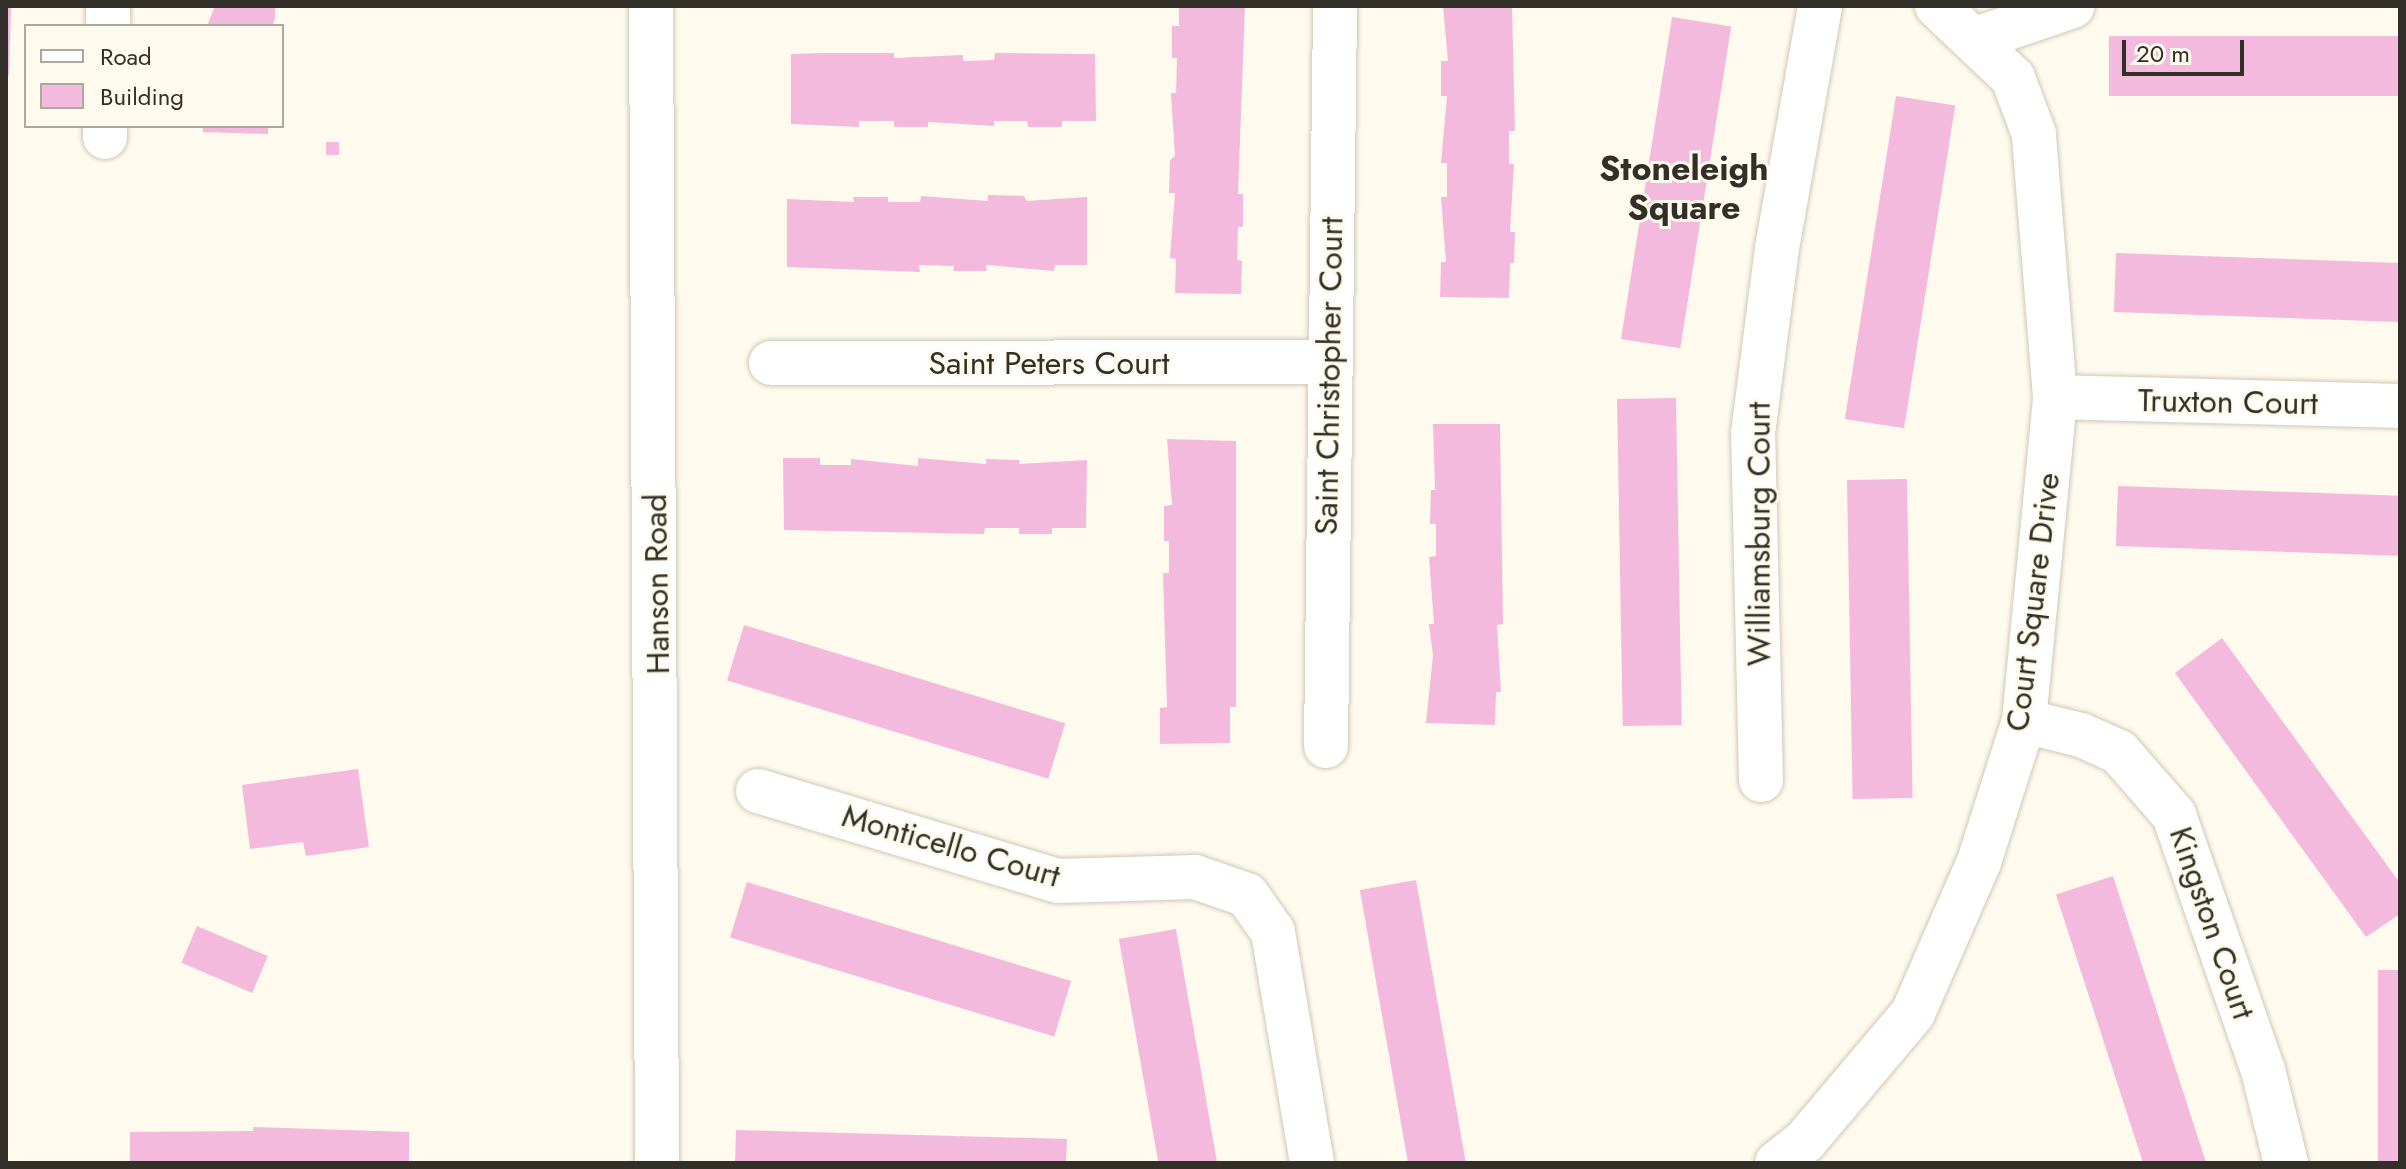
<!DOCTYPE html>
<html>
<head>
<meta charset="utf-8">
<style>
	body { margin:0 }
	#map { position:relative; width:2406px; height:1169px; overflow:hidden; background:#fefaee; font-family:Jost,sans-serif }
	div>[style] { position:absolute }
	.building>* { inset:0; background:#f4badd; transform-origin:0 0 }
	.roads { filter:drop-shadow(0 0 2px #cfc9b4) drop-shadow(0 0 2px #cfc9b4) }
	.minor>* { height:44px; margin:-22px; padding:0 22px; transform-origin:22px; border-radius:22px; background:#fff }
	span { translate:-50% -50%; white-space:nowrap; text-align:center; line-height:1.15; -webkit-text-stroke:6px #fefaee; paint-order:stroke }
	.street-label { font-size:32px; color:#312f27 }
	.neighbourhood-label { font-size:34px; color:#312f27; font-weight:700 }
	.frame { position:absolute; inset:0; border:8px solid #312f27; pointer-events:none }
	.legend { position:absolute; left:24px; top:24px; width:260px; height:104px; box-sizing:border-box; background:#fefaee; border:2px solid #aca99e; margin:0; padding:10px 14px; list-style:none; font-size:24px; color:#312f27 }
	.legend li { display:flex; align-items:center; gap:16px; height:40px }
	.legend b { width:40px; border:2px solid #aca99e }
	.scale { position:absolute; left:2122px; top:40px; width:122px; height:36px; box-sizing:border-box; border:4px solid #312f27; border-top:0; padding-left:10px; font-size:24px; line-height:28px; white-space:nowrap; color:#312f27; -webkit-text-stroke:6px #fefaee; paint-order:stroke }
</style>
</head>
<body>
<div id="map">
	<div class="building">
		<i style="clip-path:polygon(6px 6px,11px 6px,9px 75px,6px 75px)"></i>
		<i style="clip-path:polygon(215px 6px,275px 6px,275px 19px,272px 26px,207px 26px)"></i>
		<i style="clip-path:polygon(1179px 6px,1245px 6px,1238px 194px,1243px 194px,1243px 227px,1238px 227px,1237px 260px,1242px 261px,1241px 294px,1175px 293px,1176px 259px,1170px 258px,1175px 193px,1169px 193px,1170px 160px,1175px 156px,1171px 93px,1176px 93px,1177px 58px,1172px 58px,1172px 26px,1179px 26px)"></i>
		<i style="clip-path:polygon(1443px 6px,1512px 6px,1515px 131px,1509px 131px,1509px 164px,1514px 164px,1510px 232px,1515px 232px,1514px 263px,1510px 263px,1509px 298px,1440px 297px,1441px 262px,1446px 262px,1441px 197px,1447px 197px,1447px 163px,1441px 163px,1447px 96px,1441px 96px,1441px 61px,1448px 61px)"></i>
		<i style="left:1672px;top:17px;width:60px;height:326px;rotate:9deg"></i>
		<i style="left:2400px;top:36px;width:60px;height:291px;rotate:90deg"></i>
		<i style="clip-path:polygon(825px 53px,894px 53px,894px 58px,963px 55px,963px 61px,994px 60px,995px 53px,1095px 54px,1096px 121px,1062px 121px,1062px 127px,1028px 127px,1027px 121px,994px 121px,994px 126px,928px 122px,928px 127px,894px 127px,894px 121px,859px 121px,859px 127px,791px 124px,791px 54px)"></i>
		<i style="left:1896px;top:96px;width:60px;height:327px;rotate:9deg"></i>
		<i style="clip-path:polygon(203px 126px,268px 126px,268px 134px,203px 132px)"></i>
		<i style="left:326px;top:142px;width:13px;height:13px"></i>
		<i style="clip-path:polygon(988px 195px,1024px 196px,1027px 201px,1087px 197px,1087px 265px,1055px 265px,1054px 271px,986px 265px,987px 271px,953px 271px,954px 266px,919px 265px,920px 272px,787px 267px,787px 199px,854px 202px,853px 197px,888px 197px,888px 202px,920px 202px,921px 196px,988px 201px)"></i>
		<i style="left:2116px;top:253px;width:284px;height:59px;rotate:2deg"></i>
		<i style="left:1676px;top:398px;width:327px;height:59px;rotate:89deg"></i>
		<i style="clip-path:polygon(1433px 424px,1500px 424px,1503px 624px,1497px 625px,1501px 692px,1496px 692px,1495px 725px,1426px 723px,1433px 655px,1429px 624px,1434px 624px,1429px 557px,1436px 556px,1436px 524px,1430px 524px,1431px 490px,1435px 490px)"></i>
		<i style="clip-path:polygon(1167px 439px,1236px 441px,1236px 707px,1230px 707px,1230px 743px,1160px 744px,1160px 708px,1167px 707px,1163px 573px,1169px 573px,1169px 541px,1164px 541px,1164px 506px,1172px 505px)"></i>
		<i style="clip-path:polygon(783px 458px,820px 458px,820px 465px,851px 465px,851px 459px,918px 466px,918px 458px,986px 464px,986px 459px,1020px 460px,1019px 464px,1087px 460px,1086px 528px,1052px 528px,1052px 534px,1019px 534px,1019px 528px,985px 528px,984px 534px,784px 530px)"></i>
		<i style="left:1907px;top:479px;width:319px;height:60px;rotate:89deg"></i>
		<i style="left:2118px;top:486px;width:282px;height:60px;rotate:2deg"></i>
		<i style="left:744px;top:625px;width:336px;height:58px;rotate:17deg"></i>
		<i style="clip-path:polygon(2222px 638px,2400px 883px,2400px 914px,2366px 937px,2175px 673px)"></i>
		<i style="clip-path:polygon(358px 769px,369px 847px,306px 856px,303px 842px,250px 849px,242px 785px)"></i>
		<i style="left:2113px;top:876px;width:302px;height:60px;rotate:72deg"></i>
		<i style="left:1416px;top:880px;width:288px;height:57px;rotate:80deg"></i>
		<i style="left:747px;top:882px;width:339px;height:58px;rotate:17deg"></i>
		<i style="left:197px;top:926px;width:77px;height:40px;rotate:23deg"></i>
		<i style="left:1176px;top:929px;width:238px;height:58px;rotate:80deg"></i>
		<i style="left:2378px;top:970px;width:22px;height:193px"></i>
		<i style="clip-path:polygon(253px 1127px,409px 1132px,409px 1163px,130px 1163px,130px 1132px,253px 1131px)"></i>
		<i style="clip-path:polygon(736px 1130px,1067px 1139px,1066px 1163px,735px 1163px)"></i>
	</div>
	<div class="roads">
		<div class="minor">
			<i style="left:651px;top:6px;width:1157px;rotate:89.7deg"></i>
			<i style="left:108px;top:26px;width:20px;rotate:-90deg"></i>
			<i style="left:1976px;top:39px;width:102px;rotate:-18.8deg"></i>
			<i style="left:105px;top:137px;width:11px;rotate:-90deg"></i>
			<i style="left:771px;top:363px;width:557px;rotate:-0.1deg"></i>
			<i style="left:2055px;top:397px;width:345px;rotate:1.5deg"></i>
			<i style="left:2024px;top:721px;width:59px;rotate:13.8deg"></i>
			<i style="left:2081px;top:735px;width:42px;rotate:24.1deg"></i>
			<i style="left:2119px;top:752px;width:84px;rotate:48.9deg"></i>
			<i style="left:2174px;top:815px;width:270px;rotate:70.8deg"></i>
			<i style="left:2263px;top:1070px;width:96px;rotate:76.1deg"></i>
			<i style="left:1326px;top:746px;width:740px;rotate:-89.3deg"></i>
			<i style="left:1761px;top:780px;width:347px;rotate:-91.3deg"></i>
			<i style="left:1753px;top:433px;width:187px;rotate:-82.6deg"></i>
			<i style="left:1777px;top:248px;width:246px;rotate:-79.9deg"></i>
			<i style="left:758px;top:791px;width:313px;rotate:16.7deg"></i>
			<i style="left:1058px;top:881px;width:137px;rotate:-1.7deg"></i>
			<i style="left:1195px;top:877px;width:55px;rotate:19.1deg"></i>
			<i style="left:1247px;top:895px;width:45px;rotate:54.9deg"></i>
			<i style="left:1273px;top:932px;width:234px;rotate:80.4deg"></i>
			<i style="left:1777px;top:1163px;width:36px;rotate:-38deg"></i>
			<i style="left:1805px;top:1141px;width:167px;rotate:-49.8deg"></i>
			<i style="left:1913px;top:1013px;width:165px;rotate:-66.4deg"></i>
			<i style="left:1979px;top:862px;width:148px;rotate:-72.3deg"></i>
			<i style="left:2024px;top:721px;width:325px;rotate:-84.5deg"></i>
			<i style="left:2055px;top:397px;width:264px;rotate:-94.6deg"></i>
			<i style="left:2034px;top:134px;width:60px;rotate:-110.6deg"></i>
			<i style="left:2013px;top:78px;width:105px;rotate:-136.5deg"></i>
		</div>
	</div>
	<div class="street-label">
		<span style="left:1049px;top:363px">Saint Peters Court</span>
		<span style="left:1329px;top:376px;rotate:-89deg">Saint Christopher Court</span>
		<span style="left:2228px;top:402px;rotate:1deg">Truxton Court</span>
		<span style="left:1759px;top:534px;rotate:-90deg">Williamsburg Court</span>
		<span style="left:657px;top:584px;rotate:-91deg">Hanson Road</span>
		<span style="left:2033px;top:602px;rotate:-83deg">Court Square Drive</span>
		<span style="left:951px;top:846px;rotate:16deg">Monticello Court</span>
		<span style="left:2212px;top:923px;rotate:71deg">Kingston Court</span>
	</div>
	<div class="neighbourhood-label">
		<span style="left:1684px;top:188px">Stoneleigh<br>Square</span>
	</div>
	<div class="frame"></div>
	<ul class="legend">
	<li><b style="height:10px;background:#fff"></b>Road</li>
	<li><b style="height:22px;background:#f4badd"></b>Building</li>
	</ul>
	<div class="scale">20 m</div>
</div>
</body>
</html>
